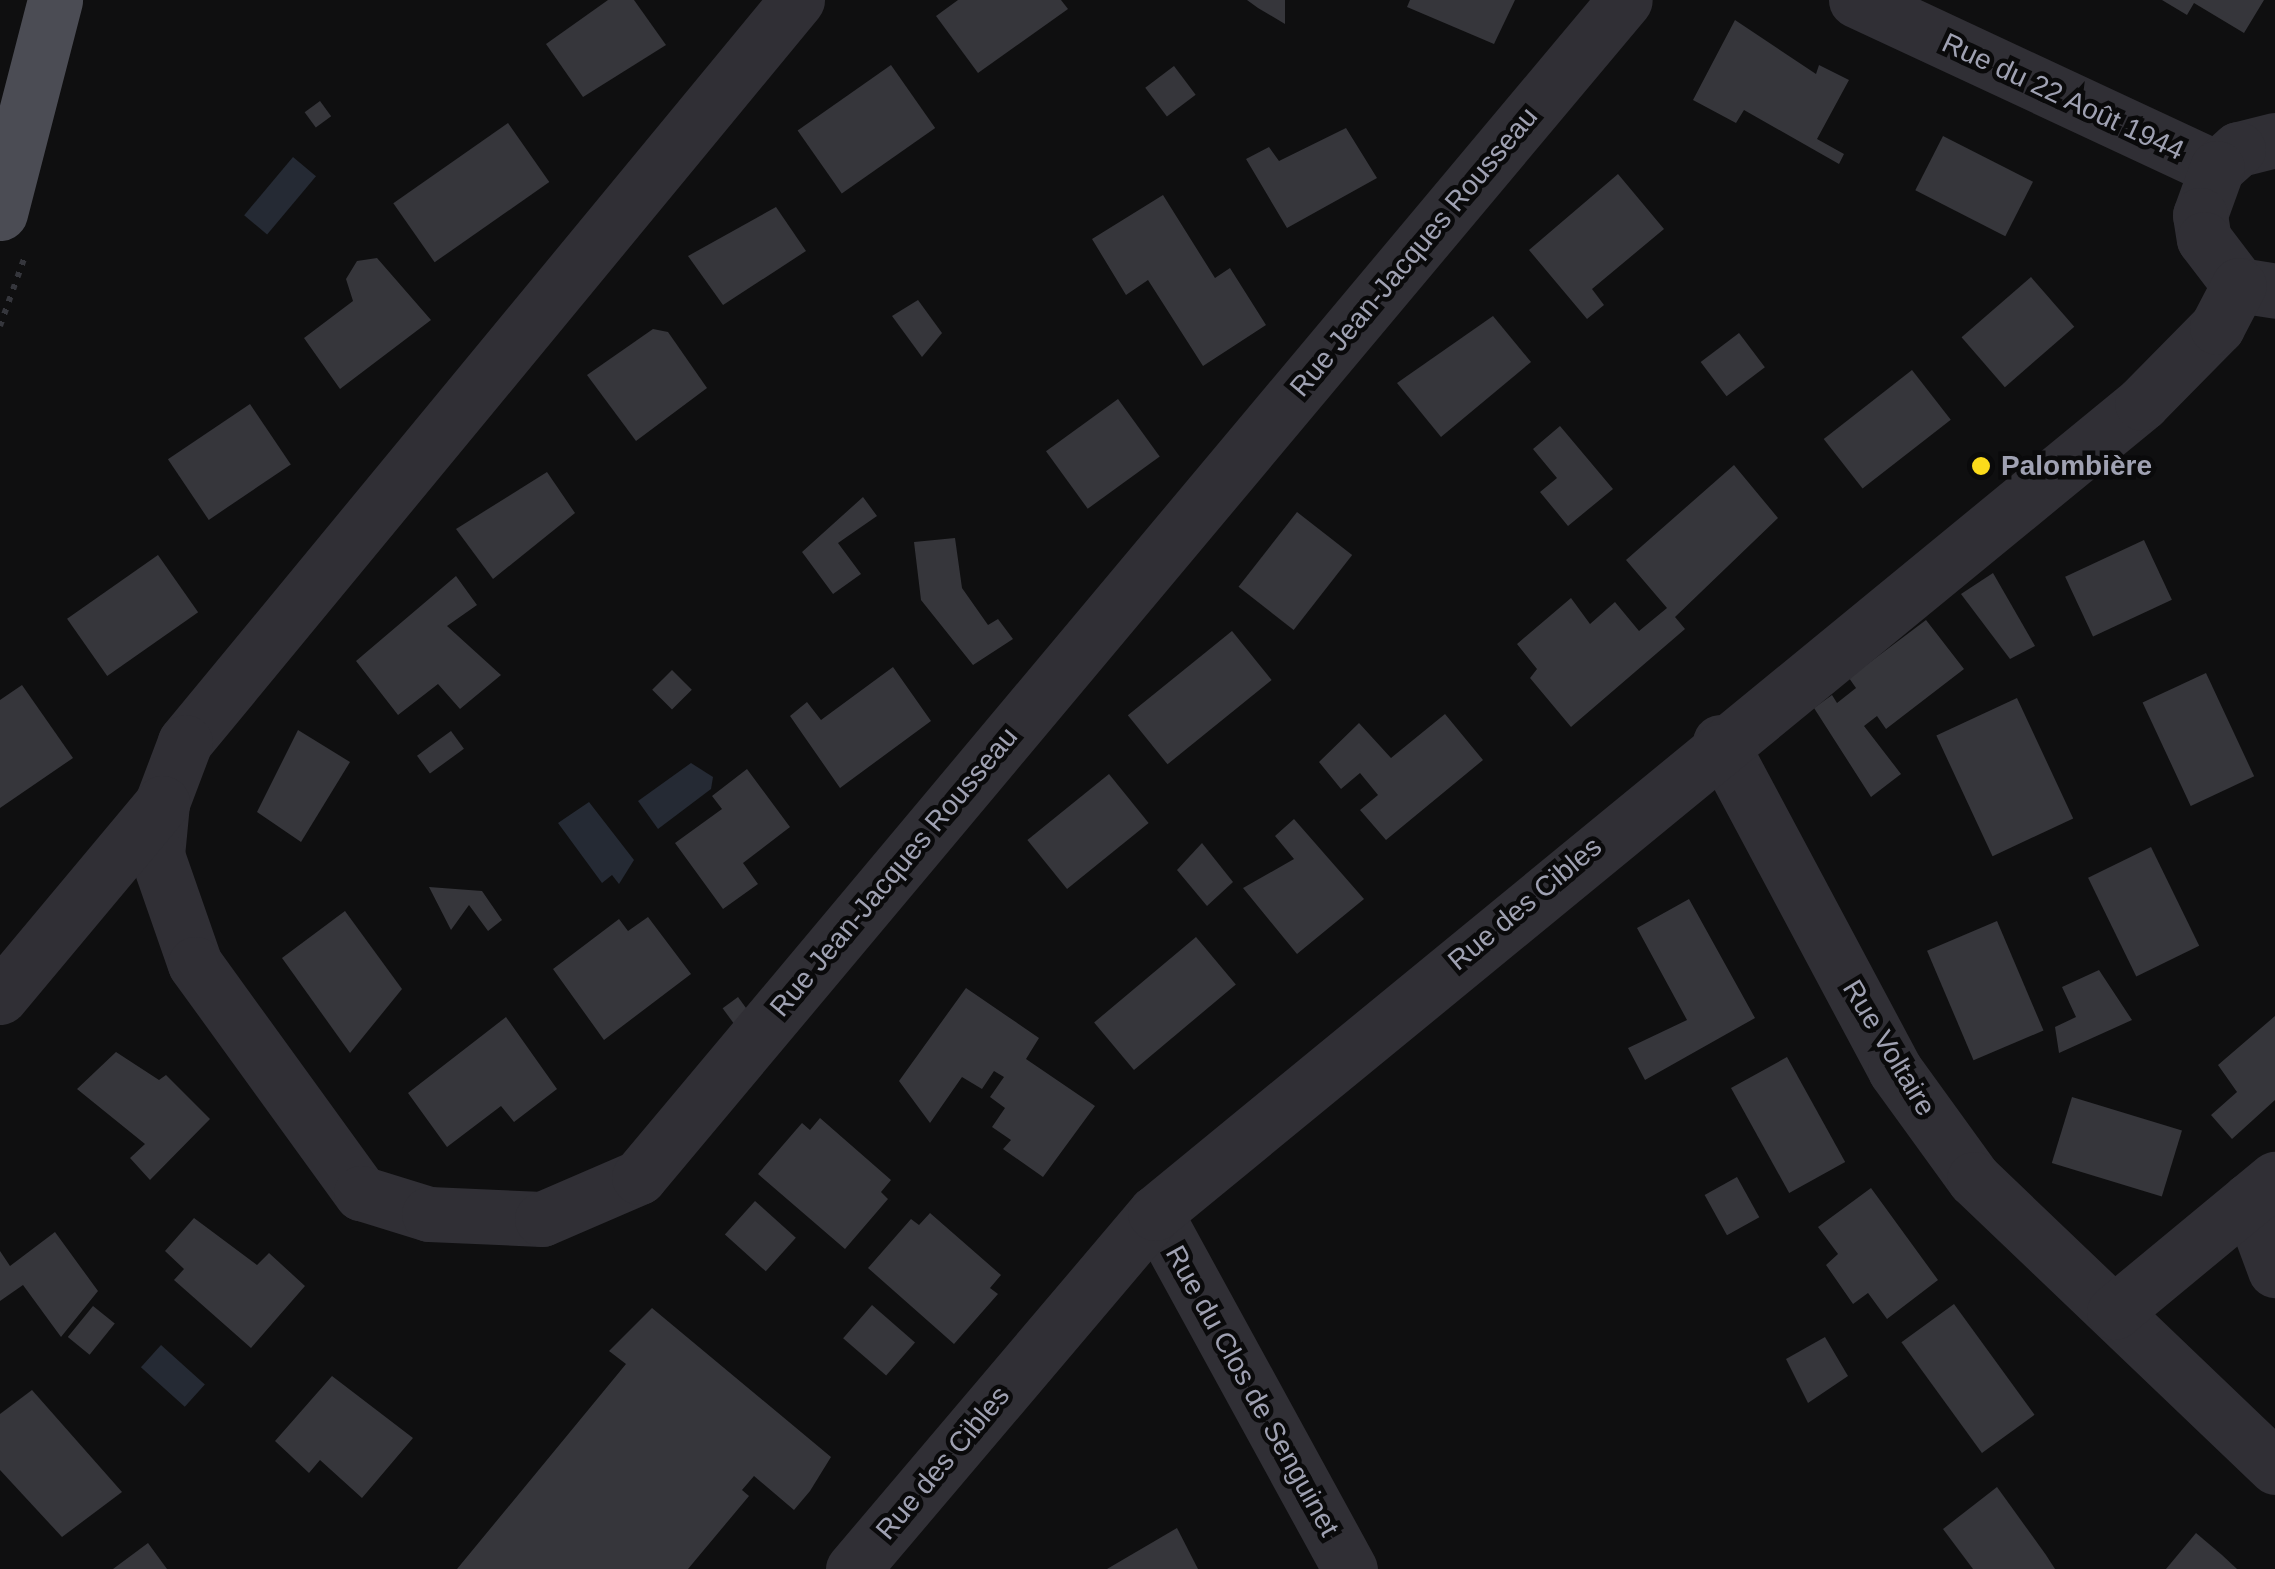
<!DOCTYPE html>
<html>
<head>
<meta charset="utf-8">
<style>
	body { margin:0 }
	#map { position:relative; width:2275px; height:1569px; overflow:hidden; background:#0f0f10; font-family:Helvetica,sans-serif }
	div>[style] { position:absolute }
	.water>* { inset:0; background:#252a34; transform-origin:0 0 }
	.building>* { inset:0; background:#36363b; transform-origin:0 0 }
	.path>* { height:6px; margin-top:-3px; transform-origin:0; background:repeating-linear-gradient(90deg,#35363c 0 5px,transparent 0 13px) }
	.minor>* { height:55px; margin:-27.5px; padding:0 27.5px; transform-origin:27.5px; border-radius:27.5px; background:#302f35 }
	.major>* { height:55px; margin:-27.5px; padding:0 27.5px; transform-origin:27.5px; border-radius:27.5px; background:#4b4c54 }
	.dots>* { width:28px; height:28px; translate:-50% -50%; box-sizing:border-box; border:5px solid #0a0a0b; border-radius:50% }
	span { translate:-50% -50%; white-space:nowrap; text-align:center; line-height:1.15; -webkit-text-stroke:9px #0a0a0b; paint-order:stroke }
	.street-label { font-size:28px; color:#9fa1b2 }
	.poi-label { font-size:28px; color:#9fa1b2; font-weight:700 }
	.left { translate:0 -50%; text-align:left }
</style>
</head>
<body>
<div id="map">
	<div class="water">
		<i style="left:293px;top:157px;width:30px;height:76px;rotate:40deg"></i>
		<i style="clip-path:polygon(691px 763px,713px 777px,711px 789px,658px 829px,638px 801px)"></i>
		<i style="clip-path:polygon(589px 802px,634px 860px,619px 884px,612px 875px,602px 883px,558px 823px)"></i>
		<i style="left:161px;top:1345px;width:59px;height:30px;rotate:42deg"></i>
	</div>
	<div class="building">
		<i style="clip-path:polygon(608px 0,634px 0,666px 45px,583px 97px,546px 44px)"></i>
		<i style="clip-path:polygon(958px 0,1061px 0,1068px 9px,978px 73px,936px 16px)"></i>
		<i style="clip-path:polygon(1247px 0,1285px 0,1285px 24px,1258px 8px)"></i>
		<i style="clip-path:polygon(1410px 0,1515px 0,1494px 44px,1407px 7px)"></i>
		<i style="clip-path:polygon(2162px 0,2264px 0,2244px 33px,2194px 3px,2187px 15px)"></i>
		<i style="clip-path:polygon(1735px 20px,1816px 74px,1819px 65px,1849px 80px,1817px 139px,1844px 154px,1839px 164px,1744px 110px,1736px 123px,1693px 100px)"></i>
		<i style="left:891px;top:65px;width:77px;height:114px;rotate:55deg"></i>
		<i style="left:1174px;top:66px;width:36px;height:36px;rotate:53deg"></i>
		<i style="left:320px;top:101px;width:19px;height:19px;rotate:54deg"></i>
		<i style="left:508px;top:123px;width:72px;height:140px;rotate:55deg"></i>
		<i style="clip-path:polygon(1346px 128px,1377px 178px,1287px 228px,1246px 159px,1269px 147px,1279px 161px)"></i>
		<i style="left:1943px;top:136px;width:101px;height:61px;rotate:27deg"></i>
		<i style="clip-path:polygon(1618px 174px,1664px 229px,1592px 289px,1604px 305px,1587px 319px,1529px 250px)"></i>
		<i style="clip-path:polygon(1163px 195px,1215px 278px,1230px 268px,1266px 325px,1203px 366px,1148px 280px,1126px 295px,1092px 239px)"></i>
		<i style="clip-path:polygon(776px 207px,806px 251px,723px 305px,688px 256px)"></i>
		<i style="clip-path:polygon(377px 258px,431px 320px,340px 389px,304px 338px,353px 301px,346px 279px,357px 261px)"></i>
		<i style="left:2031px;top:277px;width:66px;height:92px;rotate:49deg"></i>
		<i style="clip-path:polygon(918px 300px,942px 333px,922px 357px,892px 316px)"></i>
		<i style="clip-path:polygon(1493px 316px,1531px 362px,1441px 437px,1397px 383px)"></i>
		<i style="clip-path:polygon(653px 329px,668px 332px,707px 388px,636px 441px,587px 375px)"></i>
		<i style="left:1739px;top:333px;width:43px;height:48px;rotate:53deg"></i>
		<i style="left:1912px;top:370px;width:63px;height:112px;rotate:52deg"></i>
		<i style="left:1118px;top:399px;width:71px;height:89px;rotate:54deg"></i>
		<i style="left:250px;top:404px;width:73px;height:99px;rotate:56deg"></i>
		<i style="clip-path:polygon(1560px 426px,1613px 489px,1568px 526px,1540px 492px,1557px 478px,1533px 449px)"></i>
		<i style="clip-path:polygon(1734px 465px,1778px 518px,1675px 617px,1685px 629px,1571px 727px,1530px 678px,1537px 669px,1517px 644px,1571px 598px,1590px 624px,1615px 602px,1639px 631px,1667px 608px,1626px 560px)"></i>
		<i style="clip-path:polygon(547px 472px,575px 513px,493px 579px,456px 529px)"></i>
		<i style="clip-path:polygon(863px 497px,877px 516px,838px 543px,861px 574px,833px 594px,802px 552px)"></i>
		<i style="left:1297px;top:512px;width:70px;height:95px;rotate:38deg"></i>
		<i style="clip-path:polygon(955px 538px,962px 588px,988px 625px,998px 619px,1013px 639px,973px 665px,921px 600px,914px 542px)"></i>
		<i style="left:2144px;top:540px;width:66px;height:87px;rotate:65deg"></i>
		<i style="left:158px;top:555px;width:70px;height:111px;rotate:55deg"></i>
		<i style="clip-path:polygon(1993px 573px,2035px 646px,2010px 659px,1961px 594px)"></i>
		<i style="clip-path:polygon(456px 576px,477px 605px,447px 626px,501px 675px,460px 709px,438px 684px,398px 715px,356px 661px)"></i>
		<i style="clip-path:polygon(1926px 620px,1964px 669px,1886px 729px,1877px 716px,1864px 726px,1901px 774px,1871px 797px,1814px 708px,1832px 695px,1837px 703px,1856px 688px,1849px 678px)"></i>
		<i style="left:1232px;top:631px;width:63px;height:134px;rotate:51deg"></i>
		<i style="clip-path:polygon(893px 667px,931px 721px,840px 788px,790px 716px,807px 702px,821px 720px)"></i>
		<i style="left:672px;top:670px;width:28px;height:28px;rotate:45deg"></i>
		<i style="left:2206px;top:673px;width:114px;height:70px;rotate:65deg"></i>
		<i style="clip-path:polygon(22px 685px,73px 758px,0 808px,0 700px)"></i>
		<i style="left:2017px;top:698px;width:133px;height:89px;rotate:65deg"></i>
		<i style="clip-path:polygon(1445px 714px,1483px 760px,1386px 840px,1360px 810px,1378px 795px,1360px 773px,1341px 789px,1319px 762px,1359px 723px,1391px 758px)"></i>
		<i style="clip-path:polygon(298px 730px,350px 762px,301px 842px,257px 812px)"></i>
		<i style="left:451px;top:731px;width:22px;height:42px;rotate:54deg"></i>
		<i style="clip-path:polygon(747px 769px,790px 827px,743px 863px,758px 884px,723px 909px,675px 843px,722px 809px,712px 796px)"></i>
		<i style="left:1109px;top:774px;width:63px;height:105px;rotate:51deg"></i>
		<i style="clip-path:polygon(1294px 819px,1364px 899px,1297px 954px,1243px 888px,1294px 859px,1275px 836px)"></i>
		<i style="clip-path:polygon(1202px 843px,1233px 882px,1207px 906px,1177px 870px)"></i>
		<i style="left:2151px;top:847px;width:110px;height:70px;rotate:64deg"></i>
		<i style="clip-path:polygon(429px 887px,482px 891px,502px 920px,488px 931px,469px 905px,451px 930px)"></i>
		<i style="clip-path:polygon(1689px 899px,1755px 1018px,1645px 1080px,1628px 1048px,1687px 1020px,1637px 928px)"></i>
		<i style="clip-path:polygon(345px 911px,402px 989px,350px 1053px,282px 958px)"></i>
		<i style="clip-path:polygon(648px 917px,691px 974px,604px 1040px,553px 969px,619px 919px,628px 931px)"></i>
		<i style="left:1997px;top:921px;width:119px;height:76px;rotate:67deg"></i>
		<i style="left:1196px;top:937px;width:62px;height:133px;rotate:50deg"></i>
		<i style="clip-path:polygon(2099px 970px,2132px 1020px,2059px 1053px,2055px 1027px,2076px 1017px,2062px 987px)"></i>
		<i style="clip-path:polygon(966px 988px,1039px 1038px,1026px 1059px,1095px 1106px,1043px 1177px,1003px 1149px,1011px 1140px,992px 1127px,1005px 1108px,990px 1097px,1004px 1077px,994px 1071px,982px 1089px,962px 1077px,930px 1123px,899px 1081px)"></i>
		<i style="left:738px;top:997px;width:19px;height:19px;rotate:54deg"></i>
		<i style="clip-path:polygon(2275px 1016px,2275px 1100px,2232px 1139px,2211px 1115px,2237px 1092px,2218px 1065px)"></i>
		<i style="clip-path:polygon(506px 1017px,557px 1089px,514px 1122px,501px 1106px,447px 1147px,408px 1093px)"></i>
		<i style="clip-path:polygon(116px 1052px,159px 1080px,166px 1075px,210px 1119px,150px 1180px,130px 1158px,145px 1144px,77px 1089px)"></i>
		<i style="left:1787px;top:1057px;width:120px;height:64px;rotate:61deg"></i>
		<i style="left:2072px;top:1097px;width:115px;height:69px;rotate:17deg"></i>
		<i style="clip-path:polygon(820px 1118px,891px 1180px,881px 1192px,888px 1199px,845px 1249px,758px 1174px,802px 1123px,810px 1130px)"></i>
		<i style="left:1737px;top:1177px;width:46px;height:37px;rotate:61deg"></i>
		<i style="clip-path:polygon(1871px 1188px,1938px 1280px,1887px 1319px,1868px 1293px,1853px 1304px,1826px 1265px,1838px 1254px,1818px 1227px)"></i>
		<i style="left:755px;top:1201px;width:55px;height:45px;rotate:42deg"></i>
		<i style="clip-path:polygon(930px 1213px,1001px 1275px,990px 1288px,998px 1294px,954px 1344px,868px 1268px,911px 1219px,919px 1225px)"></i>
		<i style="clip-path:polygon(194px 1218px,257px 1265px,269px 1253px,305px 1286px,251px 1348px,174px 1280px,184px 1269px,165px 1251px)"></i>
		<i style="clip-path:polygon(55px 1232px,98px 1291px,61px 1337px,23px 1285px,0 1301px,0 1251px,10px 1266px)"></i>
		<i style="left:1954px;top:1304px;width:137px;height:65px;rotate:54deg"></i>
		<i style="left:872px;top:1305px;width:57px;height:44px;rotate:41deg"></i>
		<i style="left:93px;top:1306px;width:28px;height:40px;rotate:39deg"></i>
		<i style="clip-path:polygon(652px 1308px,831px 1457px,810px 1491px,794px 1510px,754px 1476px,742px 1490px,749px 1496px,688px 1569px,457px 1569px,626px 1364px,609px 1351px)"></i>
		<i style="clip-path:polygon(1825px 1337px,1848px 1376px,1808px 1403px,1786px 1359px)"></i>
		<i style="clip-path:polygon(332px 1376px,413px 1438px,362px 1498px,320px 1460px,309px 1473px,275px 1441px)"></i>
		<i style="clip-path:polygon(32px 1390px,122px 1492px,62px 1537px,0 1470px,0 1414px)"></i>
		<i style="clip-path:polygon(1997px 1487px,2046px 1555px,2055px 1569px,1973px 1569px,1943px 1529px)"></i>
		<i style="clip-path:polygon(1177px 1528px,1198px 1569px,1107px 1569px)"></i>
		<i style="clip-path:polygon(2196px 1533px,2222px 1555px,2237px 1569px,2166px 1569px)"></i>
		<i style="clip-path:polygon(148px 1543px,167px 1569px,113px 1569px)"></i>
	</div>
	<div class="path">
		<i style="left:0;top:326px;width:74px;rotate:-70.3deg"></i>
	</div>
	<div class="minor">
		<i style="left:797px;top:0;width:962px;rotate:129.52deg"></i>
		<i style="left:185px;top:742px;width:65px;rotate:110.7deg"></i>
		<i style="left:162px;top:803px;width:52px;rotate:95.5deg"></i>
		<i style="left:157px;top:855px;width:115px;rotate:70.8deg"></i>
		<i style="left:195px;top:964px;width:283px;rotate:54.1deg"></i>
		<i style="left:361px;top:1193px;width:71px;rotate:17.2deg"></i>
		<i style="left:429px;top:1214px;width:113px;rotate:2.5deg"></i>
		<i style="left:542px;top:1219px;width:106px;rotate:-23.4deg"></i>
		<i style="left:639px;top:1177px;width:1535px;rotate:-50.05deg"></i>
		<i style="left:1856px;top:0;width:398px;rotate:25deg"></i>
		<i style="left:2275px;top:140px;width:38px;rotate:166deg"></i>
		<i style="left:2238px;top:149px;width:28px;rotate:138deg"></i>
		<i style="left:2217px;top:168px;width:50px;rotate:109.9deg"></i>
		<i style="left:2200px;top:215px;width:24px;rotate:81deg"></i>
		<i style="left:2204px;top:239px;width:58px;rotate:52.7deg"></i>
		<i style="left:2239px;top:285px;width:36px;rotate:9deg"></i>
		<i style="left:1720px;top:742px;width:372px;rotate:61.9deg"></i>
		<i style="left:1895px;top:1070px;width:135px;rotate:54.1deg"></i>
		<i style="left:1974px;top:1179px;width:417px;rotate:43.7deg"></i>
		<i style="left:0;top:997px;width:253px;rotate:-50.1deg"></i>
		<i style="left:2249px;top:1200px;width:75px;rotate:69.6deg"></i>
		<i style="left:1155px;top:1213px;width:406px;rotate:61.3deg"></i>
		<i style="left:2114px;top:1312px;width:209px;rotate:-39.6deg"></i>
		<i style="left:853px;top:1569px;width:467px;rotate:-49.7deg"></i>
		<i style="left:1155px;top:1213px;width:1277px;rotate:-39.37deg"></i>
		<i style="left:2142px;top:403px;width:107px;rotate:-45.4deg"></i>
		<i style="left:2217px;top:327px;width:47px;rotate:-62.4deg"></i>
	</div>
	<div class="major">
		<i style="left:0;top:213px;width:220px;rotate:-75.5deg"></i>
	</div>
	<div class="dots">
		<i style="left:1981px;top:466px;background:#fcdb1b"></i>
	</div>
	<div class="street-label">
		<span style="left:2063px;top:97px;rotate:25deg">Rue du 22 Août 1944</span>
		<span style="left:1414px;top:252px;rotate:-50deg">Rue Jean-Jacques Rousseau</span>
		<span style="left:894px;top:872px;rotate:-50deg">Rue Jean-Jacques Rousseau</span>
		<span style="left:1525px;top:904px;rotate:-40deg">Rue des Cibles</span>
		<span style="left:1889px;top:1048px;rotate:59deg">Rue Voltaire</span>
		<span style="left:1252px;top:1391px;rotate:61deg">Rue du Clos de Senguinet</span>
		<span style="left:943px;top:1463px;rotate:-50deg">Rue des Cibles</span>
	</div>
	<div class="poi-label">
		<span class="left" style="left:2001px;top:466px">Palombière</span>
	</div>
</div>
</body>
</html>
